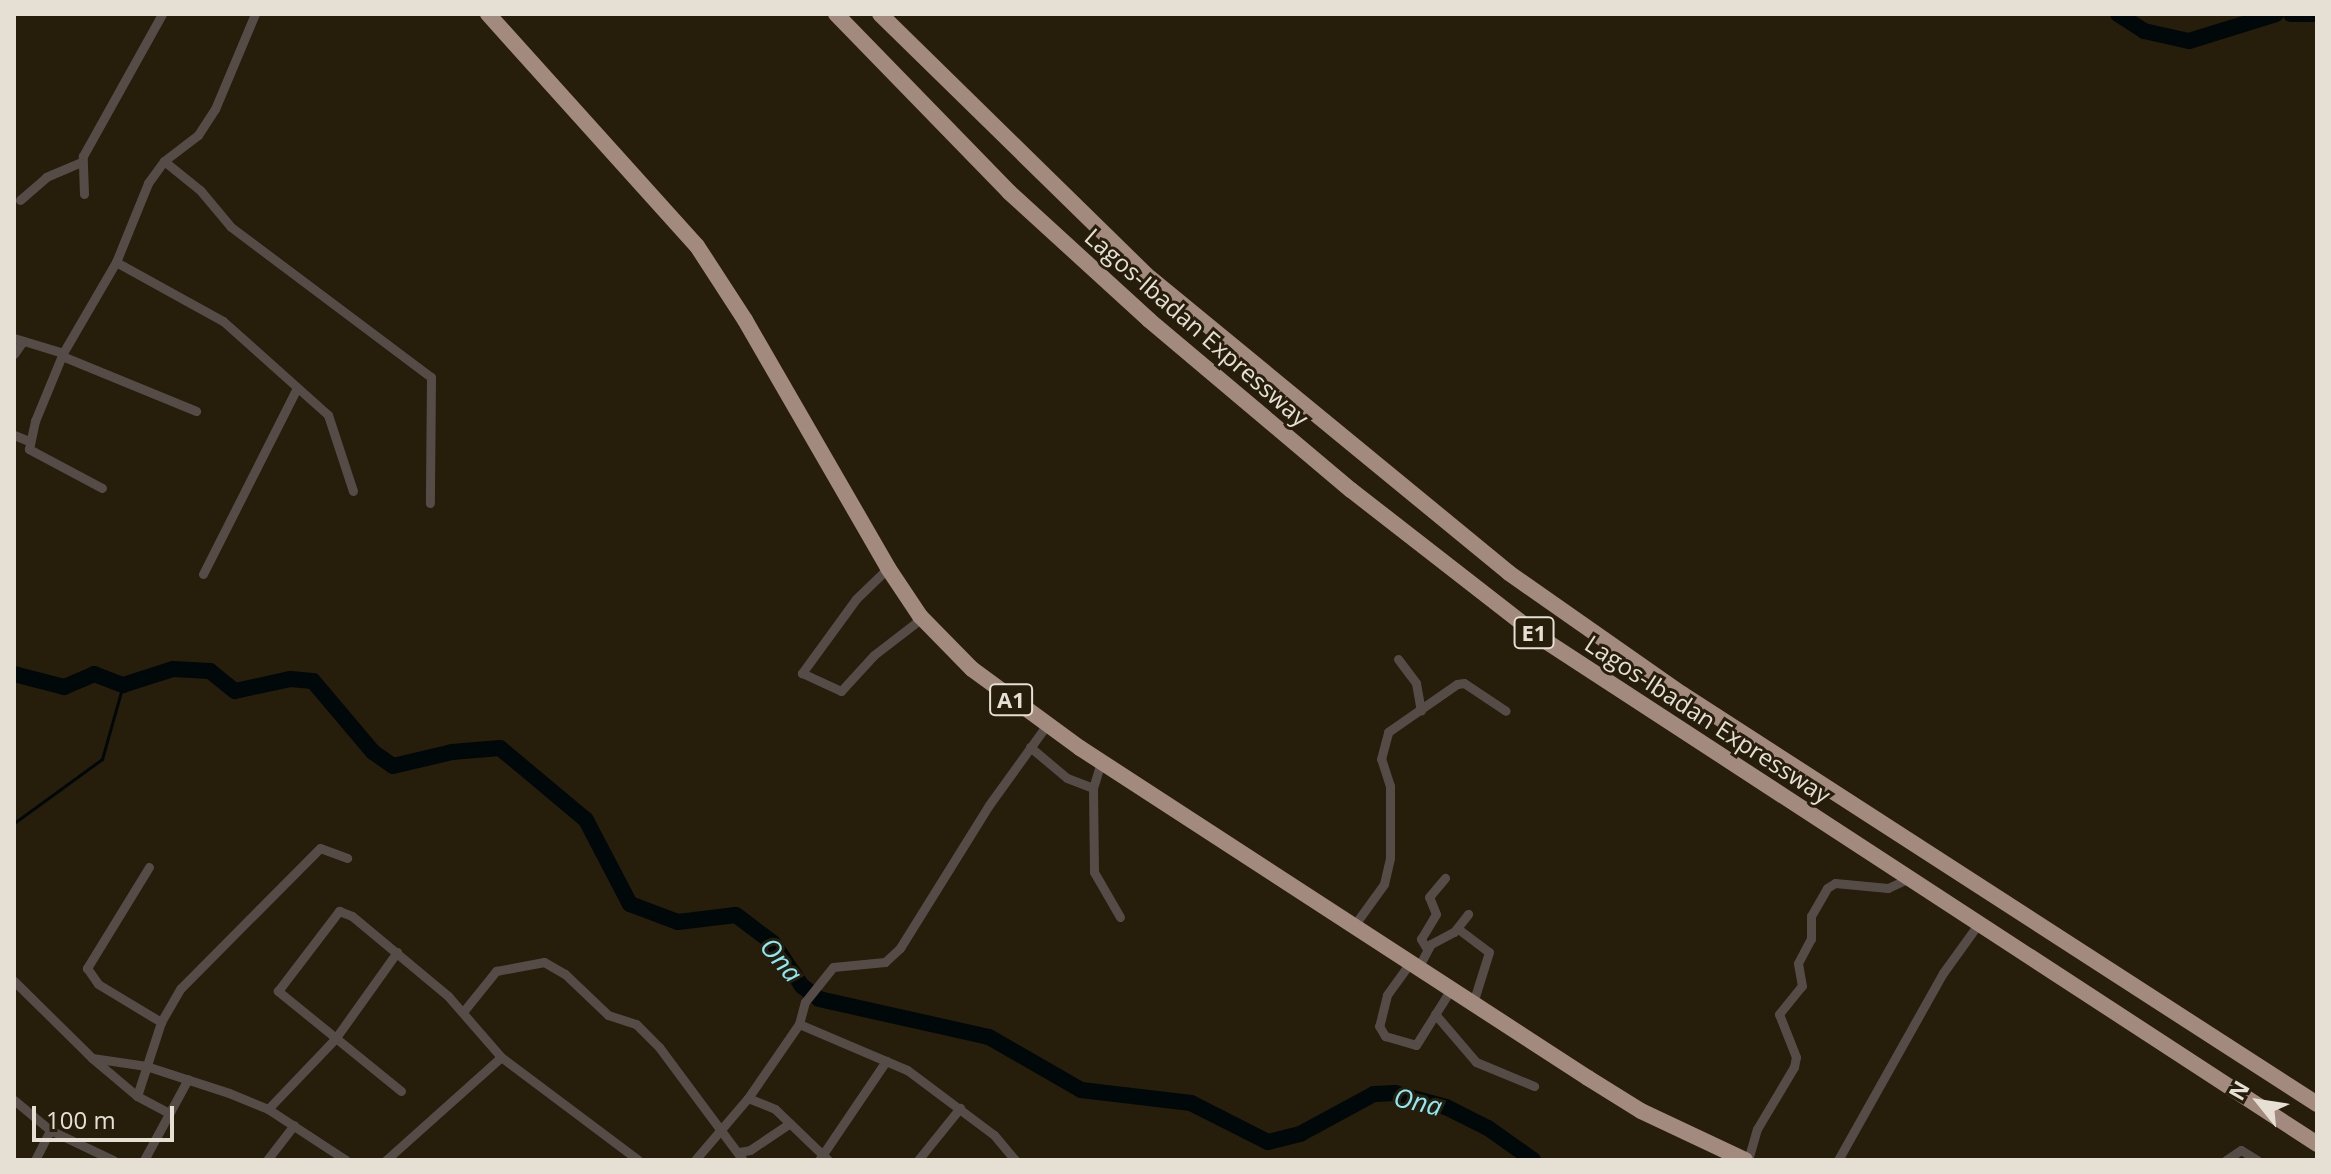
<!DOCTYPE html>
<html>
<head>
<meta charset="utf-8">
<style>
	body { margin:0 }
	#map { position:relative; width:2331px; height:1174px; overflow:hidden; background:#271d0b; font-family:"Open Sans",sans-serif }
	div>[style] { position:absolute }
	.stream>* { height:3px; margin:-1.5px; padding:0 1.5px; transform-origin:1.5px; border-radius:1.5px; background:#00080a }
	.river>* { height:16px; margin:-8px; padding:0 8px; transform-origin:8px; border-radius:8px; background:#00080a }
	.street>* { height:9px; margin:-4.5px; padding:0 4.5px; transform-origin:4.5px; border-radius:4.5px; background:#564c47 }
	.highway>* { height:16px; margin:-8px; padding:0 8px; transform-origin:8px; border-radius:8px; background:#a28a7e }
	span { translate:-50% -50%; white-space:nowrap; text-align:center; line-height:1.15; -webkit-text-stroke:6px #271d0b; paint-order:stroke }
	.shield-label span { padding:2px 6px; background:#271d0b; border:2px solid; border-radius:6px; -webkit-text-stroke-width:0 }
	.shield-label { font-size:22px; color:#e6dfd4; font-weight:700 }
	.street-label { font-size:24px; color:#e6dfd4 }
	.water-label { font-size:26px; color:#8aeaf9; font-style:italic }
	.frame { position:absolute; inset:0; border:16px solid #e6dfd4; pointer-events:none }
	.north { position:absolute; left:2219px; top:1062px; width:80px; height:80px; -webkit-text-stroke:6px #271d0b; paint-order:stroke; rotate:300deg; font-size:22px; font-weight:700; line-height:32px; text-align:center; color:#e6dfd4 }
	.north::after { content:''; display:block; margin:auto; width:28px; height:36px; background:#e6dfd4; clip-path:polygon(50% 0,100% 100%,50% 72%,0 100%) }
	.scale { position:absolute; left:32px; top:1106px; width:142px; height:36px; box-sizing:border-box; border:4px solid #e6dfd4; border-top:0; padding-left:10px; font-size:24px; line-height:28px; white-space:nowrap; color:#e6dfd4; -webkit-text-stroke:6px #271d0b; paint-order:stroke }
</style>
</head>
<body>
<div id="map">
	<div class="stream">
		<i style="left:14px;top:823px;width:109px;rotate:-36deg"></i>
		<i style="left:102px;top:759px;width:77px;rotate:-74.2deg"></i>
	</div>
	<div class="river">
		<i style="left:2118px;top:14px;width:31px;rotate:33deg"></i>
		<i style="left:2144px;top:31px;width:46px;rotate:12.5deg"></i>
		<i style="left:2189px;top:41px;width:91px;rotate:-17.2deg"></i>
		<i style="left:2291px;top:14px;width:26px"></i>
		<i style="left:14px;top:674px;width:52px;rotate:14.6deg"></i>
		<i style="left:64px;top:687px;width:33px;rotate:-23deg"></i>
		<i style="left:94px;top:674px;width:31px;rotate:21deg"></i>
		<i style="left:123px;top:685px;width:52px;rotate:-17.7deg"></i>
		<i style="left:173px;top:669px;width:37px;rotate:3deg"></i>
		<i style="left:210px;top:671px;width:32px;rotate:39deg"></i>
		<i style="left:235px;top:691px;width:56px;rotate:-12.3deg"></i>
		<i style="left:290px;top:679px;width:23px;rotate:5deg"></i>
		<i style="left:313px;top:681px;width:93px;rotate:49.8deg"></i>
		<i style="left:373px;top:752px;width:24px;rotate:35deg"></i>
		<i style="left:393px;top:766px;width:61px;rotate:-13.3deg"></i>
		<i style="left:452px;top:752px;width:48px;rotate:-4.8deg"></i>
		<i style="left:500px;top:748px;width:112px;rotate:39.9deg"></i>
		<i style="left:586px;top:820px;width:95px;rotate:62.4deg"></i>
		<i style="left:630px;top:904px;width:51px;rotate:20.6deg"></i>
		<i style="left:678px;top:922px;width:58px;rotate:-6.9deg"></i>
		<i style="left:736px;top:915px;width:46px;rotate:37.1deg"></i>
		<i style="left:773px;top:943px;width:52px;rotate:56deg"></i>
		<i style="left:802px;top:986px;width:21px;rotate:37deg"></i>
		<i style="left:819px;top:999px;width:174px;rotate:12.6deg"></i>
		<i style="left:989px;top:1037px;width:106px;rotate:29.9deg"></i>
		<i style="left:1081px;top:1090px;width:111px;rotate:6.7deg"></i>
		<i style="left:1191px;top:1103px;width:86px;rotate:26.9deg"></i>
		<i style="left:1268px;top:1142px;width:33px;rotate:-14deg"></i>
		<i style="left:1300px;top:1134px;width:84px;rotate:-28.4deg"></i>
		<i style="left:1374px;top:1094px;width:21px;rotate:-3deg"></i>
		<i style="left:1395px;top:1093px;width:53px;rotate:15.4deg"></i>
		<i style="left:1446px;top:1107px;width:47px;rotate:26.6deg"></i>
		<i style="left:1488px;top:1128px;width:55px;rotate:35.4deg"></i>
	</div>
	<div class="street">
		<i style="left:164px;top:161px;width:46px;rotate:38.9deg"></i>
		<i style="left:200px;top:190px;width:48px;rotate:50deg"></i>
		<i style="left:231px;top:227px;width:250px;rotate:36.9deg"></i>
		<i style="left:431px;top:377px;width:126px;rotate:90.5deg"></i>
		<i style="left:84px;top:194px;width:38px;rotate:-92deg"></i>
		<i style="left:83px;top:156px;width:162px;rotate:-60.9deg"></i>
		<i style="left:20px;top:200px;width:35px;rotate:-41deg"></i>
		<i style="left:46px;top:177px;width:38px;rotate:-23deg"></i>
		<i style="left:116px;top:262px;width:122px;rotate:28.9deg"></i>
		<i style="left:223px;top:321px;width:141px;rotate:41.8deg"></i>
		<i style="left:328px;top:415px;width:80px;rotate:71.8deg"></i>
		<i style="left:14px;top:338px;width:51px;rotate:17deg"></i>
		<i style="left:14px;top:354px;width:16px;rotate:-55deg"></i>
		<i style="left:62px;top:356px;width:145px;rotate:22.3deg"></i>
		<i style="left:14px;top:435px;width:16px;rotate:22deg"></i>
		<i style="left:102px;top:488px;width:83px;rotate:-151.9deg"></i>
		<i style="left:29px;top:449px;width:29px;rotate:-78deg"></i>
		<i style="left:35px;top:421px;width:74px;rotate:-67.6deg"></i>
		<i style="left:63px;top:353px;width:105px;rotate:-59.8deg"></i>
		<i style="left:116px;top:262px;width:85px;rotate:-67.9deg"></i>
		<i style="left:148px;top:183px;width:27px;rotate:-54deg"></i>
		<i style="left:164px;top:161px;width:43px;rotate:-37.4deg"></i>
		<i style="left:198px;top:135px;width:31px;rotate:-57deg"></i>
		<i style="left:215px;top:109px;width:103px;rotate:-67.2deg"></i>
		<i style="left:888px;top:568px;width:45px;rotate:135.9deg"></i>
		<i style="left:856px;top:599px;width:92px;rotate:126.1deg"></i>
		<i style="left:802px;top:673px;width:43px;rotate:24.8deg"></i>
		<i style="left:841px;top:691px;width:49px;rotate:-47.5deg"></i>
		<i style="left:874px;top:655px;width:61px;rotate:-37.6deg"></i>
		<i style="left:203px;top:574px;width:206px;rotate:-63.2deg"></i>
		<i style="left:1398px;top:659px;width:30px;rotate:53deg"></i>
		<i style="left:1416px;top:683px;width:28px;rotate:80deg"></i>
		<i style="left:1030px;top:747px;width:48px;rotate:40deg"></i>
		<i style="left:1067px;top:778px;width:28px;rotate:21deg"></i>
		<i style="left:1101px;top:762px;width:27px;rotate:107deg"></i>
		<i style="left:1093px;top:788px;width:84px;rotate:89.3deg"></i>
		<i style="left:1094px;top:872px;width:52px;rotate:60deg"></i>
		<i style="left:149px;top:867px;width:119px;rotate:121.5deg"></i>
		<i style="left:87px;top:968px;width:19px;rotate:55deg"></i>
		<i style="left:98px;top:984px;width:74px;rotate:31.1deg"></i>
		<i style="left:1353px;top:927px;width:53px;rotate:-54.2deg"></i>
		<i style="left:1384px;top:884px;width:27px;rotate:-77deg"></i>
		<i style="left:1390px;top:858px;width:72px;rotate:-90deg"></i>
		<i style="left:1390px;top:786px;width:28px;rotate:-108deg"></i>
		<i style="left:1381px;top:759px;width:28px;rotate:-75deg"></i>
		<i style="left:1388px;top:732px;width:84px;rotate:-34.8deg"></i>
		<i style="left:1457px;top:684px;width:7px;rotate:-8deg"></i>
		<i style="left:1464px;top:683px;width:50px;rotate:33.7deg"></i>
		<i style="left:1457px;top:928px;width:40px;rotate:37deg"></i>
		<i style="left:1489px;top:952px;width:53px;rotate:107.4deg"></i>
		<i style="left:1427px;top:949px;width:12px;rotate:-121deg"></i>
		<i style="left:1421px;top:939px;width:29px;rotate:-59deg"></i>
		<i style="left:1436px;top:914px;width:18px;rotate:-112deg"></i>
		<i style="left:1429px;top:897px;width:25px;rotate:-50deg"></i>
		<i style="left:1410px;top:963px;width:39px;rotate:126deg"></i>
		<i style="left:1387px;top:995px;width:32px;rotate:104deg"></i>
		<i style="left:1379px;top:1026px;width:12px;rotate:59deg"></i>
		<i style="left:1385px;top:1036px;width:32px;rotate:16deg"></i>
		<i style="left:1416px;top:1045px;width:66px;rotate:-58deg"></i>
		<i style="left:1418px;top:968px;width:27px;rotate:-62deg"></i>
		<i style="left:1431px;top:944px;width:26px;rotate:-28deg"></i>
		<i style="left:1454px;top:932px;width:23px;rotate:-52deg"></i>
		<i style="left:14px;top:981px;width:110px;rotate:44.6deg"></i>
		<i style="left:92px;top:1058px;width:59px;rotate:40.2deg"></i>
		<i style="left:137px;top:1096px;width:34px;rotate:28deg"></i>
		<i style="left:463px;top:1012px;width:53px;rotate:-51.2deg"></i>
		<i style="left:496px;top:971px;width:49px;rotate:-10.6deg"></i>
		<i style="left:544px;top:962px;width:24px;rotate:30deg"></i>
		<i style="left:565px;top:974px;width:59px;rotate:43.6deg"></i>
		<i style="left:608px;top:1015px;width:29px;rotate:18deg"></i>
		<i style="left:636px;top:1024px;width:33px;rotate:45deg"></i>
		<i style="left:659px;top:1047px;width:141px;rotate:53.4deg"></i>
		<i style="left:1435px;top:1014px;width:63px;rotate:49.5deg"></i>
		<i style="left:1476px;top:1062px;width:63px;rotate:22.5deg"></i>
		<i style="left:92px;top:1058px;width:55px;rotate:8.4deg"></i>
		<i style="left:146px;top:1066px;width:87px;rotate:18deg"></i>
		<i style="left:229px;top:1093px;width:42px;rotate:22.3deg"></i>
		<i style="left:268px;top:1109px;width:93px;rotate:33.2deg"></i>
		<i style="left:401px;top:1091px;width:159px;rotate:-140.9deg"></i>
		<i style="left:278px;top:991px;width:101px;rotate:-52.7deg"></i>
		<i style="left:339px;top:911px;width:14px;rotate:21deg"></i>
		<i style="left:352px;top:916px;width:125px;rotate:39.8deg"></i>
		<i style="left:448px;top:996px;width:81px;rotate:49deg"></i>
		<i style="left:501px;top:1057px;width:171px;rotate:36.9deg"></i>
		<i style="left:137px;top:1096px;width:78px;rotate:-72deg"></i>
		<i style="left:161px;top:1022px;width:39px;rotate:-60deg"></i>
		<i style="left:181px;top:988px;width:197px;rotate:-45.2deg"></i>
		<i style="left:320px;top:848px;width:29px;rotate:20deg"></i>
		<i style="left:748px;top:1098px;width:90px;rotate:-55.4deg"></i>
		<i style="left:14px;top:1100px;width:47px;rotate:39.8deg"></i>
		<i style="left:268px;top:1109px;width:97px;rotate:-46.3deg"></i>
		<i style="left:335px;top:1039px;width:107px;rotate:-54.5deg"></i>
		<i style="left:739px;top:1152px;width:11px;rotate:-10deg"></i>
		<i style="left:750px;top:1150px;width:48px;rotate:-34deg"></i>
		<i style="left:35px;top:1160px;width:34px;rotate:-63deg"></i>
		<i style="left:50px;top:1130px;width:70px;rotate:25.5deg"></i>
		<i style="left:144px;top:1160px;width:92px;rotate:-61.5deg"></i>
		<i style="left:267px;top:1160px;width:44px;rotate:-52.4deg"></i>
		<i style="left:386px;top:1160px;width:154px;rotate:-41.8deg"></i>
		<i style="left:695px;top:1160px;width:82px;rotate:-49.5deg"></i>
		<i style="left:748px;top:1098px;width:29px;rotate:22deg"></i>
		<i style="left:775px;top:1109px;width:74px;rotate:43.9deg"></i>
		<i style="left:819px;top:1160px;width:120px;rotate:-55.9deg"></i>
		<i style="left:918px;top:1160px;width:67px;rotate:-51.1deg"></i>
		<i style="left:1015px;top:1160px;width:33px;rotate:-130deg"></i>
		<i style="left:994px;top:1135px;width:109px;rotate:-143.2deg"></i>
		<i style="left:907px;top:1070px;width:117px;rotate:-156.9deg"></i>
		<i style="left:799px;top:1024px;width:23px;rotate:-75deg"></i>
		<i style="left:805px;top:1002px;width:45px;rotate:-51.3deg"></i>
		<i style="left:833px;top:967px;width:52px;rotate:-5.5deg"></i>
		<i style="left:885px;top:962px;width:21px;rotate:-43deg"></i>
		<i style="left:900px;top:948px;width:168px;rotate:-58.1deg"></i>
		<i style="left:989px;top:805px;width:97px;rotate:-54.2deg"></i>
		<i style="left:1748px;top:1160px;width:32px;rotate:-74deg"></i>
		<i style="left:1757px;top:1129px;width:72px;rotate:-59.2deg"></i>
		<i style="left:1794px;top:1067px;width:10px;rotate:-79deg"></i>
		<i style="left:1796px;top:1057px;width:46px;rotate:-111.6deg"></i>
		<i style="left:1779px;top:1014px;width:36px;rotate:-51deg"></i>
		<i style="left:1802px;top:986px;width:23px;rotate:-100deg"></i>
		<i style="left:1798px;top:963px;width:27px;rotate:-62deg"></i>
		<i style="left:1811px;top:939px;width:23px;rotate:-90deg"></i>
		<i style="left:1811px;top:916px;width:32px;rotate:-60deg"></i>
		<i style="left:1827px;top:888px;width:9px;rotate:-32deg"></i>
		<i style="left:1835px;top:883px;width:53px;rotate:5.4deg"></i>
		<i style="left:1888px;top:888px;width:23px;rotate:-25deg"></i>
		<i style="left:1838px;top:1160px;width:214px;rotate:-60.7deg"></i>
		<i style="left:1943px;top:973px;width:62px;rotate:-54.2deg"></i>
		<i style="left:2226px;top:1160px;width:18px;rotate:-34deg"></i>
		<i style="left:2241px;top:1150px;width:19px;rotate:32deg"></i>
	</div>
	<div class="highway">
		<i style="left:488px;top:14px;width:312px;rotate:48deg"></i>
		<i style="left:697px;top:246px;width:88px;rotate:57deg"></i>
		<i style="left:745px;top:320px;width:286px;rotate:60deg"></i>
		<i style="left:888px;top:568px;width:58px;rotate:56.3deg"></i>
		<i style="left:920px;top:616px;width:74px;rotate:45.5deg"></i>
		<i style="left:972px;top:669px;width:134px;rotate:36.2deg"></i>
		<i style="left:1080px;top:748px;width:606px;rotate:33.01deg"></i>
		<i style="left:1588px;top:1078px;width:62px;rotate:31.9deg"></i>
		<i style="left:1641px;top:1111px;width:115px;rotate:25.2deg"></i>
		<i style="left:836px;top:14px;width:248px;rotate:45.8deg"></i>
		<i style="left:1009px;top:192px;width:190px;rotate:42.4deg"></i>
		<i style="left:1149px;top:320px;width:264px;rotate:40.1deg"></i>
		<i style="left:1351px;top:490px;width:244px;rotate:37.9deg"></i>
		<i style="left:1544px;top:640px;width:923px;rotate:33.1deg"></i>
		<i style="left:880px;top:14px;width:378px;rotate:44.4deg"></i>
		<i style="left:1150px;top:278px;width:465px;rotate:39.4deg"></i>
		<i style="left:1509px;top:573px;width:211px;rotate:35deg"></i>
		<i style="left:1682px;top:694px;width:756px;rotate:32.85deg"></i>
	</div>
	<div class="shield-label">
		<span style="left:1534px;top:633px">E1</span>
		<span style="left:1011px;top:700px">A1</span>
	</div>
	<div class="street-label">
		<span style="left:1197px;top:327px;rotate:41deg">Lagos-Ibadan Expressway</span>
		<span style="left:1708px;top:719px;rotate:33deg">Lagos-Ibadan Expressway</span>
	</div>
	<div class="water-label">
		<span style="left:781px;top:960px;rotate:50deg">Ona</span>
		<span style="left:1418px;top:1102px;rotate:13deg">Ona</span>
	</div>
	<div class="frame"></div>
	<div class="north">N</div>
	<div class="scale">100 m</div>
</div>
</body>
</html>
